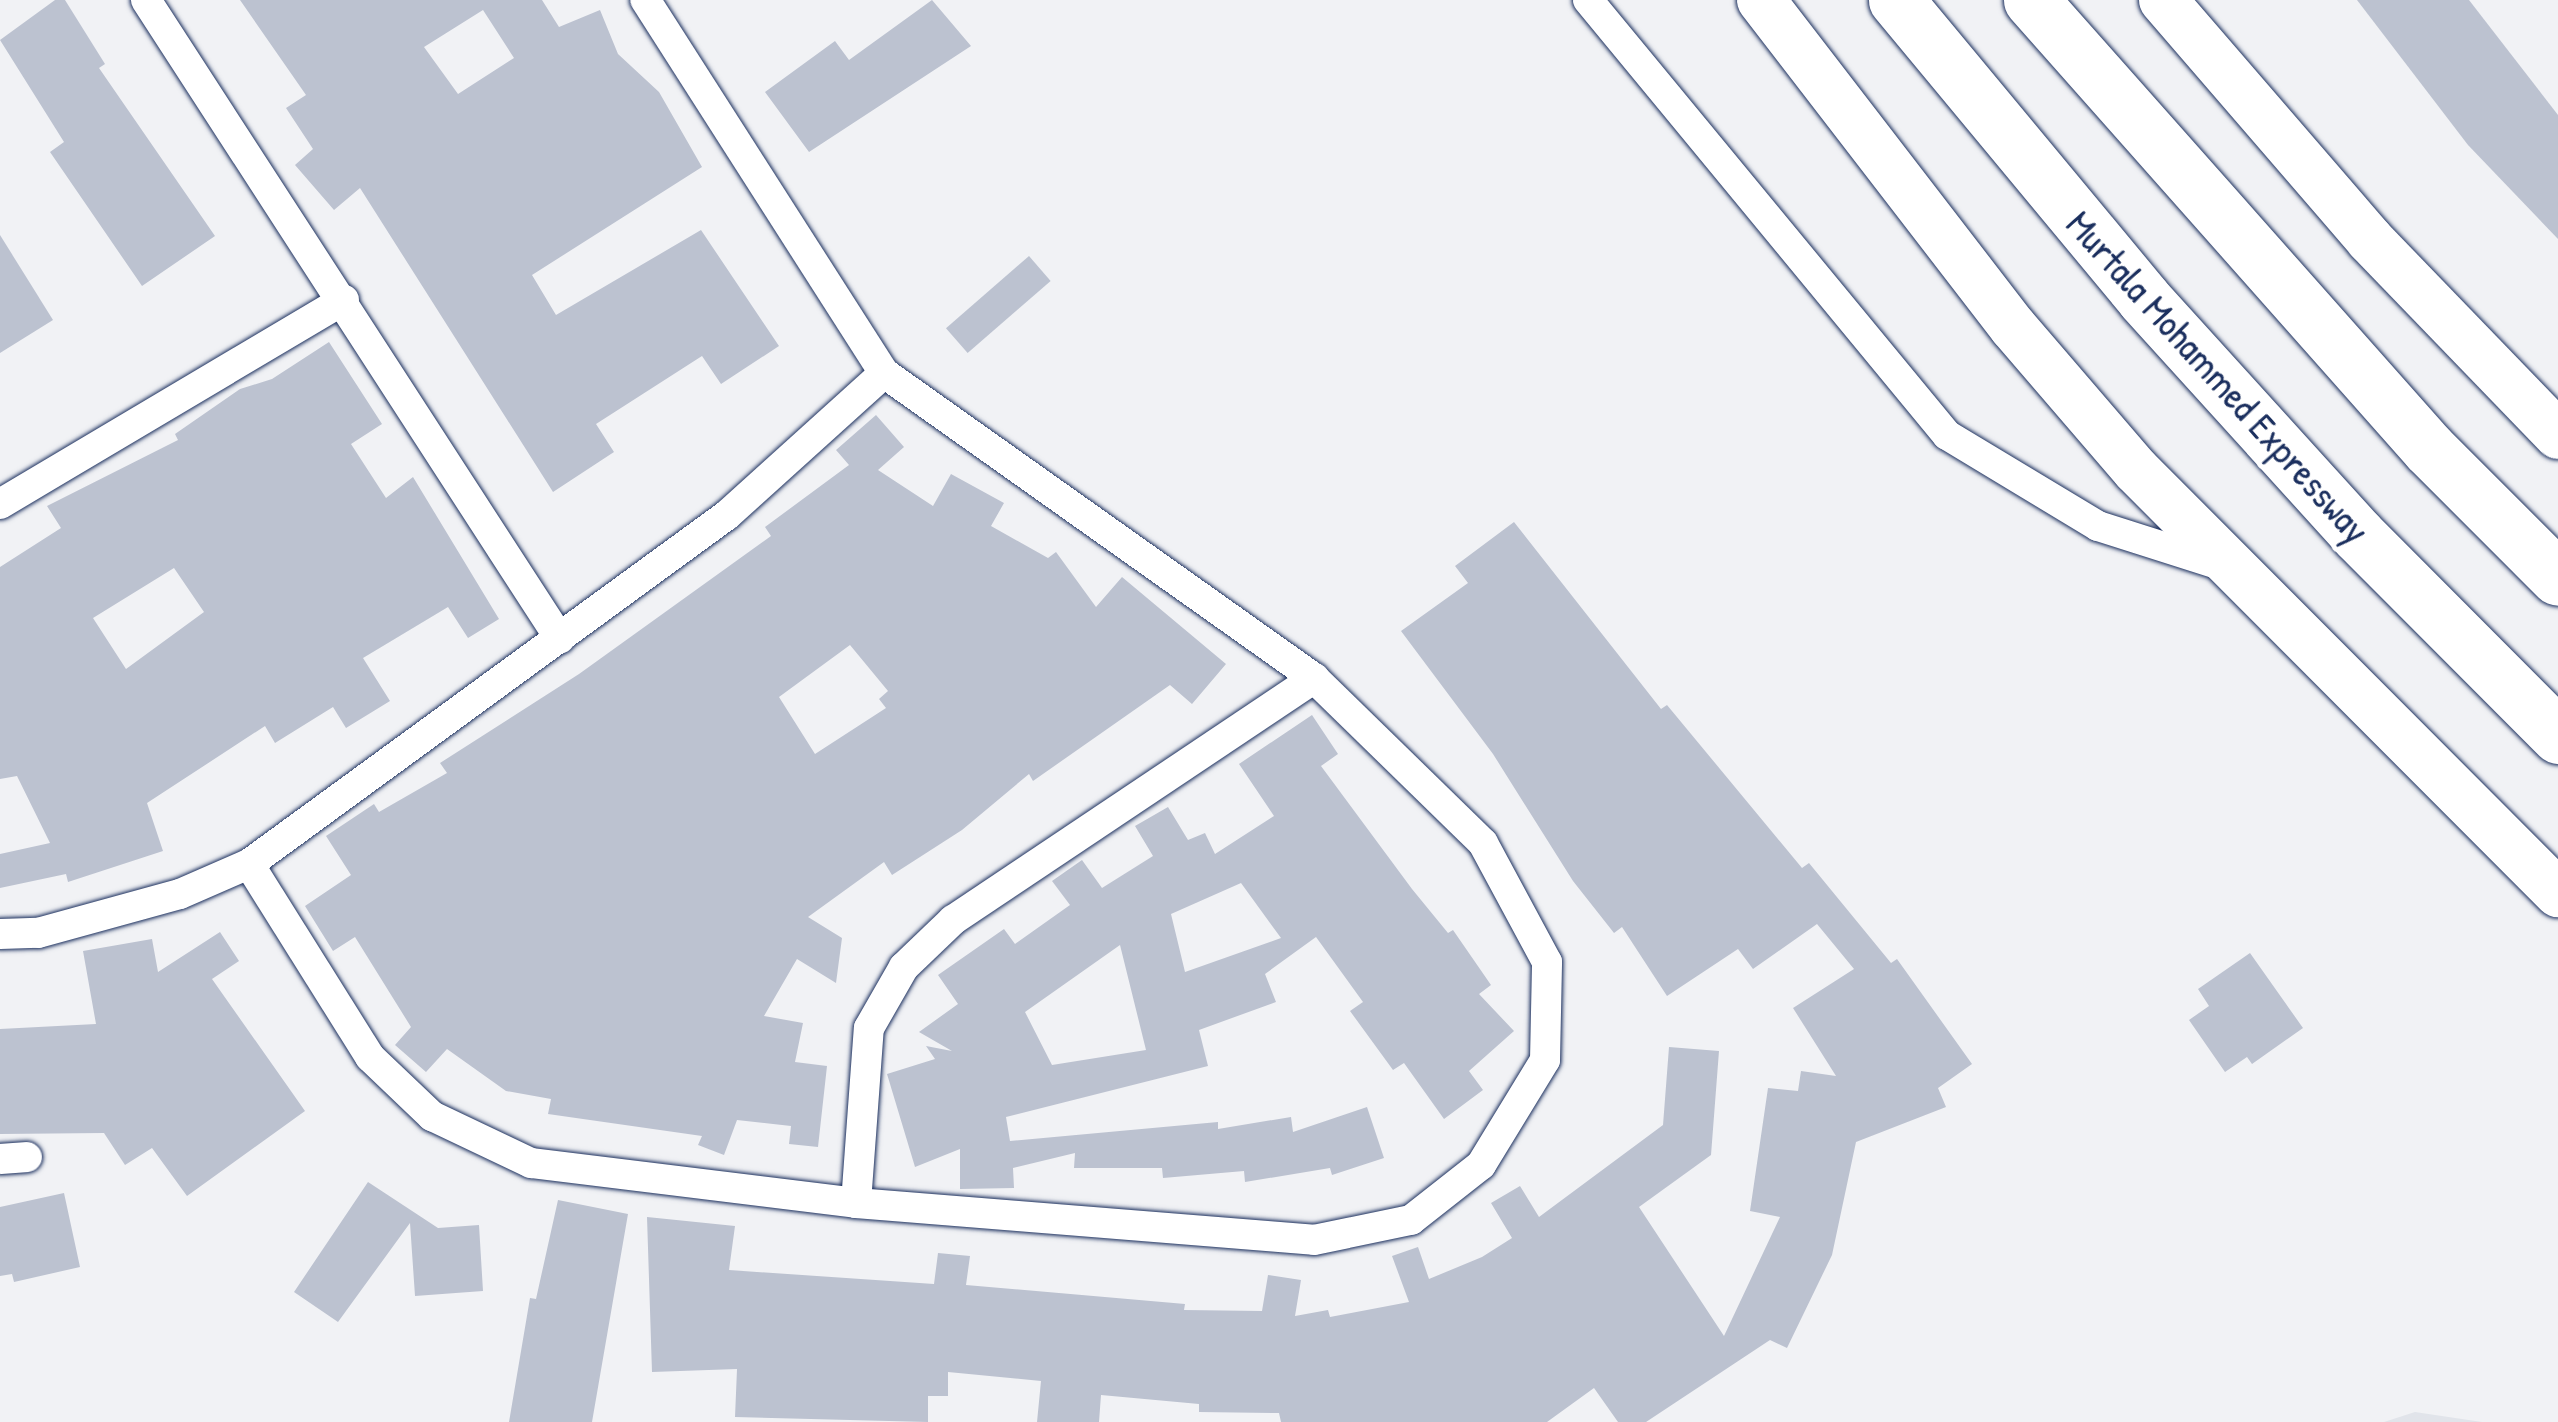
<!DOCTYPE html>
<html>
<head>
<meta charset="utf-8">
<style>
	body { margin:0 }
	#map { position:relative; width:2558px; height:1422px; overflow:hidden; background:#f1f2f5; font-family:"Patrick Hand",sans-serif }
	div>[style] { position:absolute }
	.built>* { inset:0; background:#e1e4ea }
	.building>* { inset:0; background:#bcc2d0; transform-origin:0 0 }
	.roads { filter:drop-shadow(0 0 2px #1b2f5e) drop-shadow(0 0 2px #1b2f5e) }
	.street>* { height:30px; margin:-15px; padding:0 15px; transform-origin:15px; border-radius:15px; background:#fff }
	.primary>* { height:48px; margin:-24px; padding:0 24px; transform-origin:24px; border-radius:24px; background:#fff }
	.highway>* { height:55px; margin:-27.5px; padding:0 27.5px; transform-origin:27.5px; border-radius:27.5px; background:#fff }
	span { translate:-50% -50%; white-space:nowrap; text-align:center; line-height:1.15; -webkit-text-stroke:10px #fff; paint-order:stroke }
	.street-label { font-size:38px; color:#1b2f5e }
</style>
</head>
<body>
<div id="map">
	<div class="built">
		<i style="clip-path:polygon(2415px 1412px,2482px 1422px,2384px 1422px)"></i>
	</div>
	<div class="building">
		<i style="clip-path:polygon(55px 0,65px 0,105px 64px,99px 68px,215px 236px,142px 286px,50px 152px,64px 142px,0 40px)"></i>
		<i style="clip-path:polygon(evenodd,240px 0,542px 0,559px 27px,600px 10px,618px 54px,659px 92px,702px 167px,532px 275px,556px 315px,701px 230px,779px 346px,721px 384px,702px 356px,596px 424px,614px 452px,553px 492px,360px 188px,334px 210px,295px 165px,313px 149px,286px 108px,306px 95px,240px 0,483px 10px,514px 58px,458px 94px,424px 47px,483px 10px)"></i>
		<i style="clip-path:polygon(932px 0,971px 46px,809px 152px,765px 92px,835px 41px,849px 60px)"></i>
		<i style="clip-path:polygon(2357px 0,2469px 0,2558px 115px,2558px 239px,2468px 145px)"></i>
		<i style="clip-path:polygon(0 235px,53px 320px,0 353px)"></i>
		<i style="left:1029px;top:256px;width:33px;height:110px;rotate:49deg"></i>
		<i style="clip-path:polygon(evenodd,329px 342px,382px 424px,351px 444px,386px 498px,413px 477px,499px 619px,468px 638px,448px 607px,363px 658px,390px 701px,346px 728px,333px 707px,275px 743px,265px 726px,147px 803px,163px 851px,68px 882px,66px 874px,0 888px,0 854px,50px 843px,17px 776px,0 779px,0 567px,61px 528px,47px 506px,178px 440px,175px 434px,240px 389px,272px 379px,329px 342px,174px 568px,204px 612px,126px 669px,93px 618px,174px 568px)"></i>
		<i style="clip-path:polygon(evenodd,876px 415px,904px 447px,878px 470px,933px 506px,951px 474px,1004px 503px,991px 526px,1048px 558px,1056px 552px,1096px 607px,1122px 577px,1226px 664px,1192px 704px,1170px 685px,1033px 781px,1029px 774px,962px 830px,892px 875px,884px 862px,808px 917px,842px 938px,836px 983px,797px 959px,764px 1016px,803px 1023px,795px 1062px,827px 1066px,818px 1147px,789px 1144px,791px 1126px,737px 1120px,724px 1155px,698px 1145px,702px 1136px,548px 1114px,551px 1099px,506px 1091px,447px 1049px,426px 1072px,395px 1045px,411px 1027px,355px 937px,333px 951px,305px 906px,351px 875px,326px 836px,374px 804px,379px 812px,447px 773px,440px 763px,579px 674px,771px 536px,765px 527px,849px 465px,836px 450px,876px 415px,850px 645px,888px 691px,879px 699px,886px 708px,815px 754px,779px 697px,850px 645px)"></i>
		<i style="clip-path:polygon(1514px 522px,1661px 709px,1667px 705px,1802px 868px,1809px 863px,1891px 963px,1897px 959px,1972px 1064px,1938px 1088px,1946px 1107px,1856px 1142px,1832px 1255px,1787px 1348px,1770px 1340px,1646px 1422px,1618px 1422px,1594px 1388px,1547px 1422px,1281px 1422px,1279px 1413px,1199px 1412px,1199px 1404px,1101px 1395px,1099px 1422px,1037px 1422px,1041px 1381px,948px 1372px,948px 1396px,928px 1396px,928px 1422px,735px 1417px,737px 1369px,652px 1372px,647px 1217px,735px 1226px,729px 1270px,934px 1284px,938px 1253px,970px 1256px,966px 1285px,1185px 1304px,1184px 1310px,1262px 1311px,1268px 1275px,1301px 1280px,1295px 1316px,1328px 1310px,1330px 1317px,1409px 1302px,1392px 1256px,1418px 1247px,1429px 1279px,1482px 1257px,1512px 1238px,1491px 1203px,1520px 1186px,1539px 1217px,1663px 1125px,1669px 1047px,1719px 1051px,1711px 1155px,1639px 1207px,1724px 1336px,1780px 1217px,1750px 1211px,1768px 1088px,1798px 1091px,1801px 1071px,1836px 1076px,1793px 1008px,1854px 969px,1817px 924px,1753px 969px,1738px 949px,1667px 996px,1622px 927px,1614px 933px,1573px 881px,1493px 754px,1401px 631px,1468px 583px,1455px 566px)"></i>
		<i style="clip-path:polygon(evenodd,1312px 715px,1338px 754px,1321px 766px,1412px 889px,1448px 933px,1453px 930px,1491px 985px,1479px 994px,1514px 1031px,1469px 1071px,1483px 1090px,1444px 1119px,1404px 1063px,1393px 1070px,1350px 1011px,1363px 1002px,1316px 937px,1265px 974px,1276px 1002px,1199px 1030px,1208px 1066px,1006px 1117px,1010px 1141px,1218px 1122px,1218px 1129px,1291px 1117px,1293px 1132px,1367px 1107px,1384px 1158px,1332px 1175px,1330px 1168px,1245px 1182px,1244px 1171px,1163px 1178px,1162px 1168px,1074px 1168px,1075px 1153px,1013px 1168px,1014px 1188px,960px 1189px,960px 1149px,915px 1167px,887px 1074px,935px 1059px,926px 1046px,952px 1051px,919px 1032px,958px 1004px,938px 975px,1004px 929px,1015px 944px,1070px 905px,1052px 881px,1082px 860px,1102px 888px,1153px 856px,1135px 826px,1168px 807px,1188px 840px,1205px 833px,1215px 854px,1274px 816px,1239px 764px,1312px 715px,1241px 883px,1281px 938px,1185px 972px,1171px 914px,1241px 883px,1312px 715px,1120px 945px,1146px 1050px,1052px 1065px,1025px 1012px,1120px 945px)"></i>
		<i style="clip-path:polygon(220px 932px,239px 961px,212px 979px,305px 1111px,187px 1196px,152px 1148px,125px 1165px,104px 1133px,0 1134px,0 1029px,96px 1024px,83px 951px,152px 939px,158px 972px)"></i>
		<i style="clip-path:polygon(2250px 953px,2303px 1028px,2252px 1064px,2247px 1057px,2225px 1072px,2189px 1020px,2209px 1006px,2198px 989px)"></i>
		<i style="clip-path:polygon(368px 1182px,438px 1228px,479px 1225px,483px 1291px,415px 1296px,410px 1223px,338px 1322px,294px 1292px)"></i>
		<i style="clip-path:polygon(64px 1193px,80px 1267px,14px 1282px,12px 1274px,0 1276px,0 1207px)"></i>
		<i style="clip-path:polygon(558px 1200px,628px 1214px,592px 1422px,509px 1422px,530px 1298px,536px 1299px)"></i>
	</div>
	<div class="roads">
		<div class="street">
			<i style="left:146px;top:0;width:761px;rotate:57.06deg"></i>
			<i style="left:1588px;top:0;width:564px;rotate:50.47deg"></i>
			<i style="left:1947px;top:435px;width:176px;rotate:31.1deg"></i>
			<i style="left:2098px;top:526px;width:131px;rotate:17.7deg"></i>
			<i style="left:0;top:504px;width:400px;rotate:-30.7deg"></i>
			<i style="left:249px;top:864px;width:228px;rotate:57.9deg"></i>
			<i style="left:370px;top:1057px;width:86px;rotate:43.6deg"></i>
			<i style="left:432px;top:1116px;width:110px;rotate:25.4deg"></i>
			<i style="left:531px;top:1163px;width:327px;rotate:7deg"></i>
			<i style="left:856px;top:1203px;width:459px;rotate:4.6deg"></i>
			<i style="left:1314px;top:1240px;width:99px;rotate:-11.7deg"></i>
			<i style="left:1411px;top:1220px;width:89px;rotate:-38.2deg"></i>
			<i style="left:1481px;top:1165px;width:123px;rotate:-58.6deg"></i>
			<i style="left:1545px;top:1060px;width:98px;rotate:-88.8deg"></i>
			<i style="left:1547px;top:962px;width:135px;rotate:-118.3deg"></i>
			<i style="left:1483px;top:843px;width:236px;rotate:-135.7deg"></i>
			<i style="left:1314px;top:678px;width:527px;rotate:-144.65deg"></i>
			<i style="left:884px;top:373px;width:443px;rotate:-122.6deg"></i>
			<i style="left:0;top:934px;width:38px;rotate:-2deg"></i>
			<i style="left:38px;top:933px;width:147px;rotate:-15.4deg"></i>
			<i style="left:180px;top:894px;width:75px;rotate:-23.5deg"></i>
			<i style="left:249px;top:864px;width:592px;rotate:-36.13deg"></i>
			<i style="left:727px;top:515px;width:212px;rotate:-42.1deg"></i>
			<i style="left:0;top:1159px;width:27px;rotate:-4deg"></i>
			<i style="left:856px;top:1203px;width:175px;rotate:-85.8deg"></i>
			<i style="left:869px;top:1028px;width:70px;rotate:-60.2deg"></i>
			<i style="left:904px;top:967px;width:68px;rotate:-43.8deg"></i>
			<i style="left:953px;top:920px;width:435px;rotate:-33.8deg"></i>
		</div>
		<div class="primary">
			<i style="left:1761px;top:0;width:413px;rotate:52.4deg"></i>
			<i style="left:2013px;top:327px;width:189px;rotate:49.3deg"></i>
			<i style="left:2136px;top:470px;width:598px;rotate:45.07deg"></i>
			<i style="left:2163px;top:0;width:317px;rotate:49.2deg"></i>
			<i style="left:2370px;top:240px;width:271px;rotate:46deg"></i>
		</div>
		<div class="highway">
			<i style="left:1896px;top:0;width:388px;rotate:50.3deg"></i>
			<i style="left:2144px;top:299px;width:319px;rotate:47.8deg"></i>
			<i style="left:2358px;top:535px;width:284px;rotate:45.1deg"></i>
			<i style="left:2031px;top:0;width:600px;rotate:48.45deg"></i>
			<i style="left:2429px;top:449px;width:182px;rotate:45deg"></i>
		</div>
	</div>
	<div class="street-label">
		<span style="left:2218px;top:377px;rotate:48deg">Murtala Mohammed Expressway</span>
	</div>
</div>
</body>
</html>
